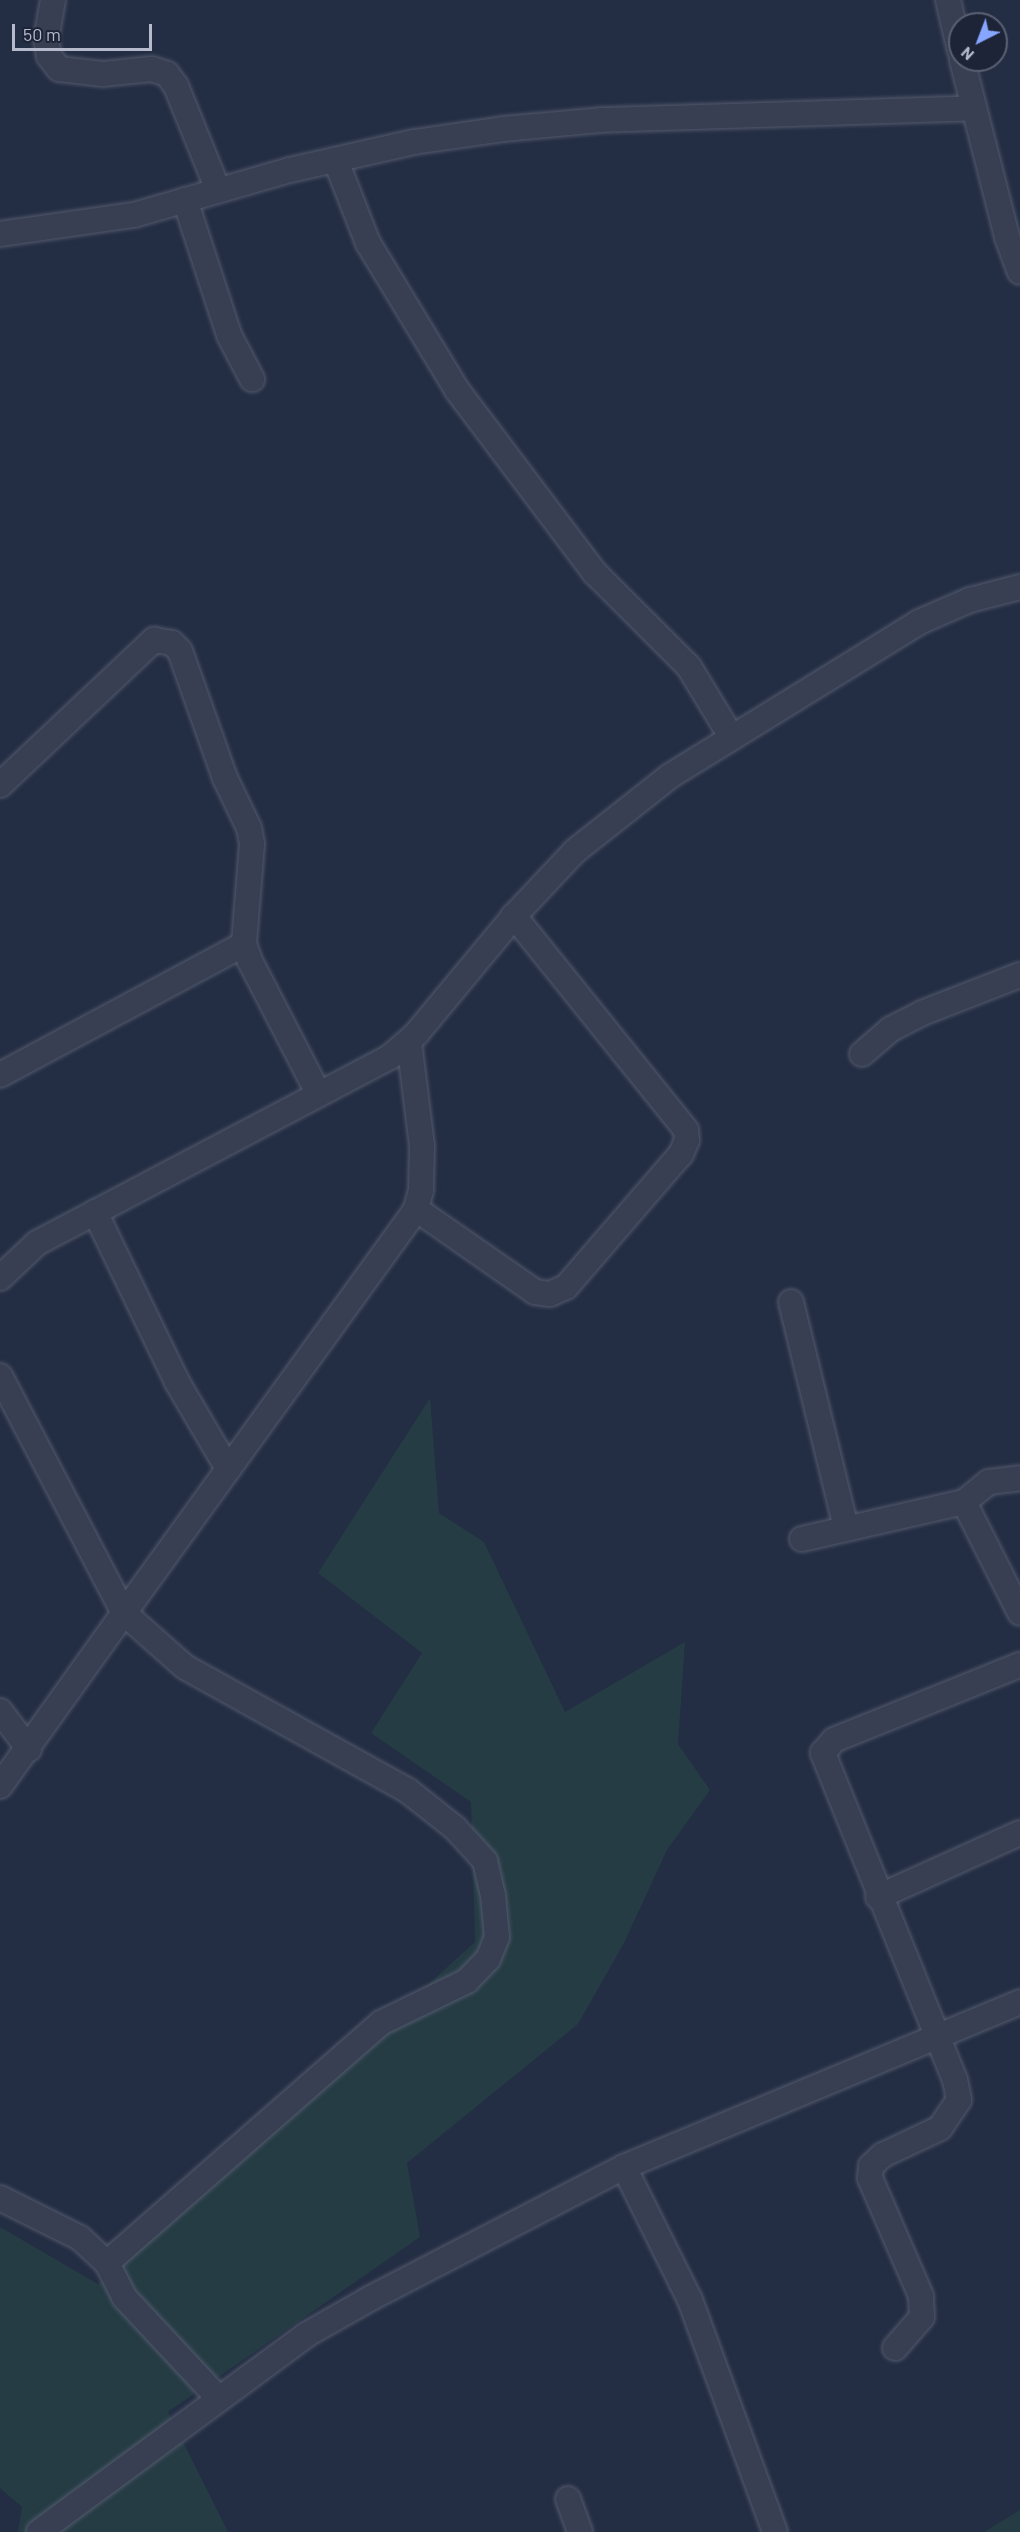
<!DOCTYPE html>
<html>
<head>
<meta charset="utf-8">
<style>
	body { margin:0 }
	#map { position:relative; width:1020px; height:2532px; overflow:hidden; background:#232d43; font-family:Barlow,sans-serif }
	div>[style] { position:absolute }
	.green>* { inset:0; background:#253c44 }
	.roads { filter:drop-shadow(0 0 2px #535a6d) drop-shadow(0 0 2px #535a6d) }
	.minor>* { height:24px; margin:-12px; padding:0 12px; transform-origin:12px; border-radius:12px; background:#383f52 }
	span { translate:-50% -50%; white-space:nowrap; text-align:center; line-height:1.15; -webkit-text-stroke:5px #1d2438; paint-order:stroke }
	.north { position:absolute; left:948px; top:12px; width:60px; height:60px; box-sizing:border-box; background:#1d2438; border:2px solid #5a6073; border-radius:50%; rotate:222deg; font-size:16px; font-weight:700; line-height:24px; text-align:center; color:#b5bbcc }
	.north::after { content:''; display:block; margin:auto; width:21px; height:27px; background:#87a6ff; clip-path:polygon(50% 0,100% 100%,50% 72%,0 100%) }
	.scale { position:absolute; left:12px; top:24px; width:140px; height:27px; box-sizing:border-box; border:3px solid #b5bbcc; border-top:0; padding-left:8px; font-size:18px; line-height:21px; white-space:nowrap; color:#b5bbcc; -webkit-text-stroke:4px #1d2438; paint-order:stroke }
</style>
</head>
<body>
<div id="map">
	<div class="green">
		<i style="clip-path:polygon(430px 1398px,439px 1513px,484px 1542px,565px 1712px,685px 1642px,678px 1744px,710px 1790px,667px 1850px,624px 1943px,578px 2024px,407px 2163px,420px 2237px,168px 2412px,228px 2532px,18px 2532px,22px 2507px,0 2488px,0 2227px,98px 2284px,475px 1942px,471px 1802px,371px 1733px,422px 1653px,318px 1573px)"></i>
		<i style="clip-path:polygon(1020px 2510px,1020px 2532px,984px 2532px)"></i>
	</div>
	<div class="roads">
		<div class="minor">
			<i style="left:53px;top:0;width:39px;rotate:100deg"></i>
			<i style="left:46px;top:38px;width:18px;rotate:81deg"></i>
			<i style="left:49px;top:56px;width:16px;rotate:52deg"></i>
			<i style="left:59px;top:69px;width:44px;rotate:6.5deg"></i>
			<i style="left:103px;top:74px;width:49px;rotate:-5.8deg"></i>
			<i style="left:152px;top:69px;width:16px;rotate:18deg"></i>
			<i style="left:167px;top:74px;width:15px;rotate:53deg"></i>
			<i style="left:176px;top:86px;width:112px;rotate:68deg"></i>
			<i style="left:948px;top:0;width:52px;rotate:76.8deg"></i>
			<i style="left:962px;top:60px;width:183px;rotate:75.7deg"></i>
			<i style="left:1007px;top:237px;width:37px;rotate:70deg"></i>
			<i style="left:336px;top:161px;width:88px;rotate:68.7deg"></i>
			<i style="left:368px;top:243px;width:172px;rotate:58.8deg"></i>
			<i style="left:457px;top:390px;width:229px;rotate:53deg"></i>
			<i style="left:595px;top:573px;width:133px;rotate:45deg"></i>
			<i style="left:689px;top:667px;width:83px;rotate:58.8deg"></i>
			<i style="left:185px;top:200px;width:142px;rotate:71.9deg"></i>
			<i style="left:229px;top:335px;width:50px;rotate:62.4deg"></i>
			<i style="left:0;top:234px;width:135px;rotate:-8.1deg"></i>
			<i style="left:134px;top:215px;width:162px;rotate:-16.1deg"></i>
			<i style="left:290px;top:170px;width:127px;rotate:-12.7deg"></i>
			<i style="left:414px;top:142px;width:90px;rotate:-8.3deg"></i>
			<i style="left:503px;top:129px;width:98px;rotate:-5.2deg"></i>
			<i style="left:601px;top:120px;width:372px;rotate:-1.8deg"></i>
			<i style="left:0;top:785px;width:212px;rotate:-43.3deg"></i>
			<i style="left:154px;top:640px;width:18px;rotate:9deg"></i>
			<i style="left:172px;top:643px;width:11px;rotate:45deg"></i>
			<i style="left:180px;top:651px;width:135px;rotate:70.5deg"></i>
			<i style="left:225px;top:778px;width:55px;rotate:64.4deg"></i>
			<i style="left:249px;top:828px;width:16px;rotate:79deg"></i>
			<i style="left:252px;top:844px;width:100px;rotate:94.6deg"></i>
			<i style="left:244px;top:944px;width:18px;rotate:71deg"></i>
			<i style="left:250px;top:961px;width:148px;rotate:62.7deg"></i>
			<i style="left:862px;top:1054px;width:38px;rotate:-41deg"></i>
			<i style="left:891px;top:1029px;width:35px;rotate:-27deg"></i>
			<i style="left:922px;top:1013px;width:105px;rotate:-21.2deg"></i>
			<i style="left:0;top:1075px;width:277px;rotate:-28.2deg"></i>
			<i style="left:416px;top:1209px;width:145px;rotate:34.9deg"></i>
			<i style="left:535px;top:1292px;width:15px;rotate:8deg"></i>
			<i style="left:550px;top:1294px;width:17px;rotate:-24deg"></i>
			<i style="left:566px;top:1287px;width:176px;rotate:-49.2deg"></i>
			<i style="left:681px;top:1154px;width:15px;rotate:-67deg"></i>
			<i style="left:687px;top:1140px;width:10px;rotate:-96deg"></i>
			<i style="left:686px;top:1130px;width:275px;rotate:-128.8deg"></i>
			<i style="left:95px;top:1212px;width:189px;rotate:64.2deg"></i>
			<i style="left:177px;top:1382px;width:101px;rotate:59.6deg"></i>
			<i style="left:0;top:1278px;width:51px;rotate:-43.4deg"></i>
			<i style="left:37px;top:1243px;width:400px;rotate:-27.8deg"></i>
			<i style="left:391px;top:1056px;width:35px;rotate:-41deg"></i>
			<i style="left:417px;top:1033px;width:152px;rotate:-50.3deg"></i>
			<i style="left:514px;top:916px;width:89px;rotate:-46.8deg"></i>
			<i style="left:575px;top:851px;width:121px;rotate:-38.3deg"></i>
			<i style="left:670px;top:776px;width:293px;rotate:-31.7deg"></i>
			<i style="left:919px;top:622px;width:56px;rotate:-23.3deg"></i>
			<i style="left:970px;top:600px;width:52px;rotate:-14.6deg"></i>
			<i style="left:791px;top:1302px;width:232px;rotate:76.3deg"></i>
			<i style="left:0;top:1376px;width:267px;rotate:62.4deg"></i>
			<i style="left:124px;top:1613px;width:498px;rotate:-54.1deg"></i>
			<i style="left:416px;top:1209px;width:20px;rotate:-75deg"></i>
			<i style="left:421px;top:1190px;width:44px;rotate:-88.7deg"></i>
			<i style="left:422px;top:1146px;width:106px;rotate:-97.1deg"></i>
			<i style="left:964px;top:1502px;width:124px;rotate:63.2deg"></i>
			<i style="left:802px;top:1539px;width:166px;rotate:-12.9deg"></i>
			<i style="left:964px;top:1502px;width:32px;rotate:-39deg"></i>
			<i style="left:989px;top:1482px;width:31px;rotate:-7deg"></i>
			<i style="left:0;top:1711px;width:48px;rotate:52.7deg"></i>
			<i style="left:0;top:1786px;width:213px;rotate:-54.4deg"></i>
			<i style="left:124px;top:1613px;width:81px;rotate:41.5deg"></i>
			<i style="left:185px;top:1667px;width:254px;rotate:29deg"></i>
			<i style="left:407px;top:1790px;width:61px;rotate:38.4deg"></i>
			<i style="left:455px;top:1828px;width:45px;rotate:47.7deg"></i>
			<i style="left:485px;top:1861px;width:35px;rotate:77deg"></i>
			<i style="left:493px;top:1895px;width:42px;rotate:84.6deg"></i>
			<i style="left:497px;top:1937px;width:24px;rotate:112deg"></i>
			<i style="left:488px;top:1959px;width:30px;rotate:134deg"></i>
			<i style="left:467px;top:1981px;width:96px;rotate:154deg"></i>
			<i style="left:381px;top:2023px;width:364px;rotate:138.8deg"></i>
			<i style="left:878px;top:1897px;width:156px;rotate:-24.3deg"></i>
			<i style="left:624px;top:2167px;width:148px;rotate:63.6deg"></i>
			<i style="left:690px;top:2300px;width:247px;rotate:69.9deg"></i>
			<i style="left:0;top:2198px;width:89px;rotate:26.6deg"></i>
			<i style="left:80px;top:2238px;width:37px;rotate:43deg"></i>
			<i style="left:107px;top:2263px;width:38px;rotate:63deg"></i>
			<i style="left:124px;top:2297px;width:139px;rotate:47deg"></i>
			<i style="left:895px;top:2348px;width:41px;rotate:-48.9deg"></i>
			<i style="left:922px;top:2317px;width:21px;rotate:-93deg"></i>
			<i style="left:921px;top:2296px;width:129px;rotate:-113.4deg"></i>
			<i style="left:870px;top:2178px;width:12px;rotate:-85deg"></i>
			<i style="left:871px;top:2166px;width:16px;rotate:-43deg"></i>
			<i style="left:883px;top:2155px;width:63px;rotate:-25.3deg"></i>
			<i style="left:940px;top:2128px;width:34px;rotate:-56deg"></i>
			<i style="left:959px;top:2100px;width:20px;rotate:-101deg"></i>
			<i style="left:955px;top:2080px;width:353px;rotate:-112deg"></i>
			<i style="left:823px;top:1753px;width:17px;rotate:-50deg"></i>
			<i style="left:834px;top:1740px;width:201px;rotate:-22deg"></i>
			<i style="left:568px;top:2499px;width:35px;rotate:70deg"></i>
			<i style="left:39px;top:2532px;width:332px;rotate:-36.4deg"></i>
			<i style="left:306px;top:2335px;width:75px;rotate:-29.6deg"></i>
			<i style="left:371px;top:2298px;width:285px;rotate:-27.4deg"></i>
			<i style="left:624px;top:2167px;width:429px;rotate:-22.6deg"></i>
		</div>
	</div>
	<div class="north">N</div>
	<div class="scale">50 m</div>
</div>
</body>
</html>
